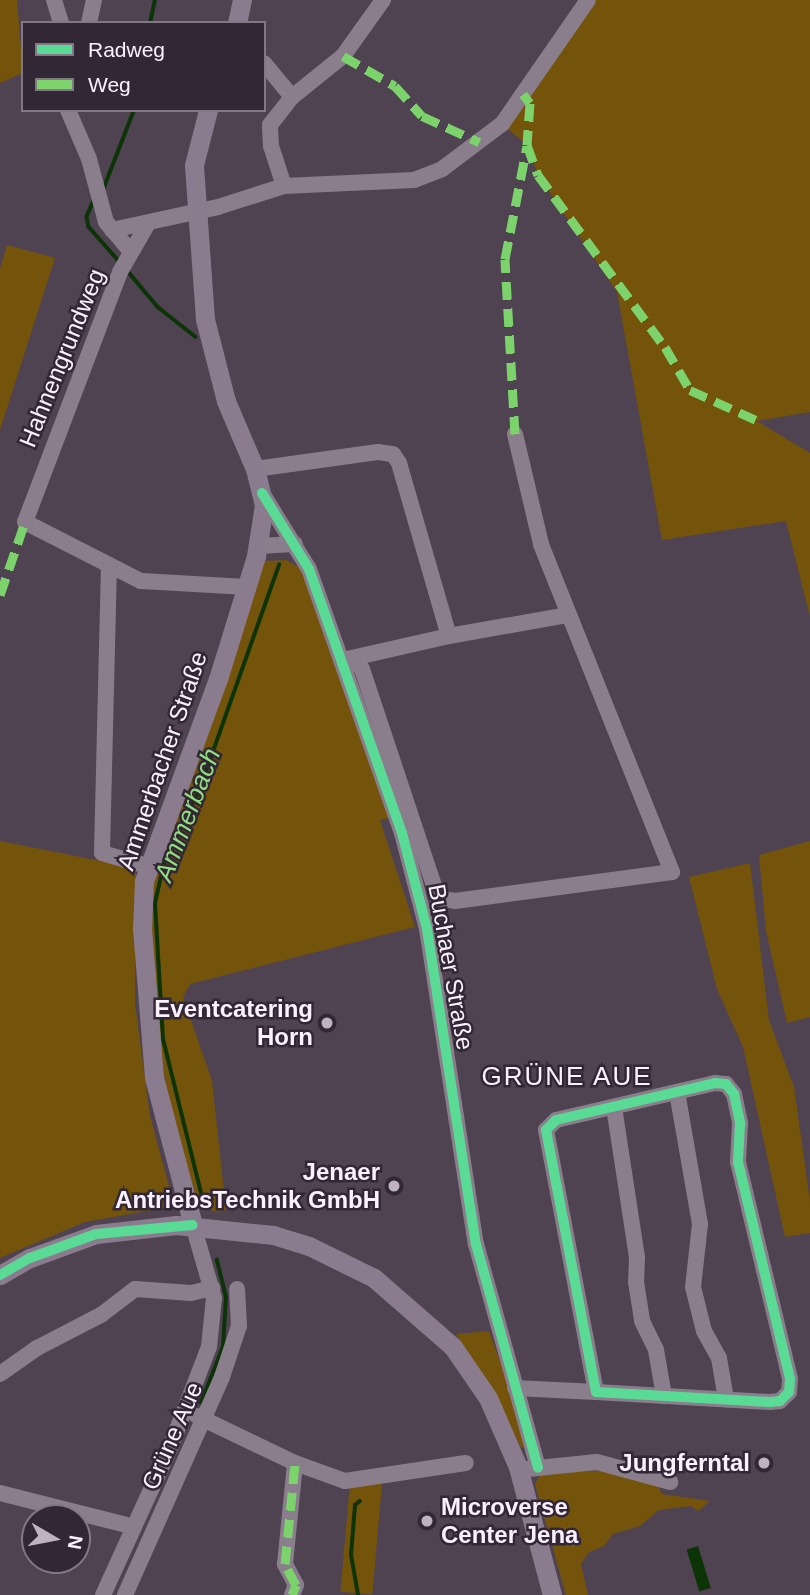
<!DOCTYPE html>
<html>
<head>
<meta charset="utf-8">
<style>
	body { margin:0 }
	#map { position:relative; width:810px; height:1595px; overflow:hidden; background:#4f4352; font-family:Helvetica,sans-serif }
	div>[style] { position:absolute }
	.green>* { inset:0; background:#74530b; transform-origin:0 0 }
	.water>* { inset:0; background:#0d3407; transform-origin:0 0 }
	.stream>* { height:3.5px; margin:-1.75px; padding:0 1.75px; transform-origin:1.75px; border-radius:1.75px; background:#0d3407 }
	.minor>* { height:16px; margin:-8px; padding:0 8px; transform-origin:8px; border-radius:8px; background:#8a7d8c }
	.major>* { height:19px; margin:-9.5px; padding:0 9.5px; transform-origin:9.5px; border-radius:9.5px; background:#8a7c8e }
	.quiet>* { height:9px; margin-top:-4.5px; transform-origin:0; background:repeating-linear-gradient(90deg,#7cd36c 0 18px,transparent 0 27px) }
	.cycleway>* { height:10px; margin:-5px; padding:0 5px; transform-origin:5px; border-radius:5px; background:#5adb95 }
	.dots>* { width:19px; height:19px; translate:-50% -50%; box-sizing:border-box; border:4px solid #322835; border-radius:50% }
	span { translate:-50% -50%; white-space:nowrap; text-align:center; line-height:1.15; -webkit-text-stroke:5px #322835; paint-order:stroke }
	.street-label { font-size:24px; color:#fbf0fe }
	.poi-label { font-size:24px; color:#fbf0fe; font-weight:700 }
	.right { translate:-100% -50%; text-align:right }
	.left { translate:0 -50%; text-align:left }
	.water-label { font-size:26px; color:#91dd80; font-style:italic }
	.neighbourhood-label { font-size:26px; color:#fbf0fe; letter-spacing:2px }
	.legend { position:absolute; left:21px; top:21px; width:245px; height:91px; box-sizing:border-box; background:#322835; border:2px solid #827885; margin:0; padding:9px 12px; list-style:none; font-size:21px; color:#fbf0fe }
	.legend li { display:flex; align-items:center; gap:14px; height:35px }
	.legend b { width:35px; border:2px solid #827885 }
	.north { position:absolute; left:21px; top:1504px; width:70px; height:70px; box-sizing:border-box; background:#322835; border:2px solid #827885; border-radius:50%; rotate:100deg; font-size:19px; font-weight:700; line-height:28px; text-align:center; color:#fbf0fe }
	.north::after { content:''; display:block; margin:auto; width:24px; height:32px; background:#bfb3c2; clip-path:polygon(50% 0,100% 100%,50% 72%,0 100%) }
</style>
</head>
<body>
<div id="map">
	<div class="green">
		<i style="clip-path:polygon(0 0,17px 0,23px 73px,0 83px)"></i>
		<i style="clip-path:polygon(591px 0,810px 0,810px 412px,757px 421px,810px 453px,810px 617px,786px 521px,662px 540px,617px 292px,538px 175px,527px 145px,504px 126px)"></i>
		<i style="clip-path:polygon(7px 245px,55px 258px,0 430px,0 269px)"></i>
		<i style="clip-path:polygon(286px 560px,305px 571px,390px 818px,380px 820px,415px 927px,190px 984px,183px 997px,212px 1081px,226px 1210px,215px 1212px,200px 1203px,191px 1183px,167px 1091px,152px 1001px,150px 866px,195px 771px,265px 561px)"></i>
		<i style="clip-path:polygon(0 841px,136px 868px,135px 1003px,150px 1116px,172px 1197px,163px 1208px,85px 1222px,0 1258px)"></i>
		<i style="clip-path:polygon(810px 841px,810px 1017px,787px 1023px,766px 931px,759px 855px)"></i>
		<i style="clip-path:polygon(750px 863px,769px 1020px,794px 1087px,810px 1201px,810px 1233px,785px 1237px,743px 1047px,717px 989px,689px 877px)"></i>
		<i style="clip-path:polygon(489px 1331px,510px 1389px,526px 1446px,521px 1448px,493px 1390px,456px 1334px)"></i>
		<i style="clip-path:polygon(607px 1470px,657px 1484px,662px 1494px,710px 1501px,698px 1511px,691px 1506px,659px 1510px,640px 1526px,613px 1534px,604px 1546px,588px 1553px,581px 1564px,588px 1595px,566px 1595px,535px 1484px,541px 1474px)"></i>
		<i style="left:382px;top:1484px;width:111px;height:32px;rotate:95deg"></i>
	</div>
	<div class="water">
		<i style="left:698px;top:1546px;width:44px;height:12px;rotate:73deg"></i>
	</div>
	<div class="stream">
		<i style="left:150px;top:23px;width:24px;rotate:-78deg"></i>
		<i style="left:103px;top:190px;width:86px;rotate:-68.8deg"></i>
		<i style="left:94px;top:201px;width:17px;rotate:114deg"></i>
		<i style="left:87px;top:217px;width:10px;rotate:79deg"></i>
		<i style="left:89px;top:227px;width:45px;rotate:48.6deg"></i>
		<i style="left:126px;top:269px;width:50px;rotate:49.9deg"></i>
		<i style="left:158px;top:307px;width:48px;rotate:38.3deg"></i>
		<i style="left:202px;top:1197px;width:163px;rotate:-103.9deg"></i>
		<i style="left:163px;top:1039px;width:136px;rotate:-93.4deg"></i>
		<i style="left:155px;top:903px;width:45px;rotate:-77.2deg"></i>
		<i style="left:165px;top:859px;width:76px;rotate:-63.4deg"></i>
		<i style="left:199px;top:791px;width:240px;rotate:-70.5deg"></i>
		<i style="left:201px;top:1403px;width:60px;rotate:-68.6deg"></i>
		<i style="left:223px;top:1347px;width:50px;rotate:-86.6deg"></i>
		<i style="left:226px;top:1297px;width:38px;rotate:-104deg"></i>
		<i style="left:358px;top:1595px;width:41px;rotate:-99.9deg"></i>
		<i style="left:351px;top:1555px;width:50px;rotate:-85.4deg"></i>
		<i style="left:355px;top:1505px;width:6px;rotate:-39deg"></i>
	</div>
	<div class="minor">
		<i style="left:54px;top:0;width:24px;rotate:73deg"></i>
		<i style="left:89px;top:23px;width:24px;rotate:-78deg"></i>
		<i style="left:264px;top:63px;width:44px;rotate:50.5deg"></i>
		<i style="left:68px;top:110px;width:53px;rotate:66.8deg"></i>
		<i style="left:89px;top:159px;width:65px;rotate:74.9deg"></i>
		<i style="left:106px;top:222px;width:38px;rotate:50deg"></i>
		<i style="left:284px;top:186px;width:42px;rotate:-108deg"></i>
		<i style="left:271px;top:146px;width:21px;rotate:-93deg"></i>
		<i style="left:270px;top:125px;width:36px;rotate:-52deg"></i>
		<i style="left:292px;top:97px;width:65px;rotate:-38.8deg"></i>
		<i style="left:343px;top:56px;width:69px;rotate:-54.5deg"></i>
		<i style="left:147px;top:225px;width:54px;rotate:119.9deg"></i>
		<i style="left:120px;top:272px;width:267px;rotate:110.8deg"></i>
		<i style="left:25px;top:522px;width:130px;rotate:27deg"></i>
		<i style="left:141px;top:581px;width:106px;rotate:3.2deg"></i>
		<i style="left:112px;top:230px;width:108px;rotate:-12.2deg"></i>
		<i style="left:218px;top:207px;width:69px;rotate:-17.7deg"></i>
		<i style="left:284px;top:186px;width:130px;rotate:-2.6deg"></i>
		<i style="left:414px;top:180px;width:30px;rotate:-21deg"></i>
		<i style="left:442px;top:169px;width:75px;rotate:-36.9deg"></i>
		<i style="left:502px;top:124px;width:151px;rotate:-55.3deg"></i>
		<i style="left:255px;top:469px;width:124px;rotate:-7.9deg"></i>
		<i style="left:378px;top:452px;width:15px;rotate:8deg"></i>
		<i style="left:393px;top:454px;width:11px;rotate:56deg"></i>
		<i style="left:399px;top:463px;width:180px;rotate:73.9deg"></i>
		<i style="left:449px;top:636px;width:109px;rotate:167.2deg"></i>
		<i style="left:262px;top:493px;width:89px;rotate:58.3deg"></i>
		<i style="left:309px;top:569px;width:280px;rotate:70.6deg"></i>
		<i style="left:402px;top:833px;width:99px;rotate:75.4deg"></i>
		<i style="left:427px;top:929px;width:319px;rotate:81.2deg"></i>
		<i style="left:476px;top:1244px;width:232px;rotate:74.5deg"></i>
		<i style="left:258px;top:546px;width:37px;rotate:-3deg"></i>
		<i style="left:109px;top:565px;width:288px;rotate:91.4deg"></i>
		<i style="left:102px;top:853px;width:47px;rotate:16.1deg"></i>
		<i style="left:449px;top:636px;width:121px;rotate:-10deg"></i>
		<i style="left:352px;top:658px;width:15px;rotate:48deg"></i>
		<i style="left:362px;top:669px;width:241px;rotate:71.6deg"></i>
		<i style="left:438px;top:898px;width:17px;rotate:10deg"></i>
		<i style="left:455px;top:901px;width:219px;rotate:-7.6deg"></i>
		<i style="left:672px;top:872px;width:353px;rotate:-111.8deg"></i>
		<i style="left:541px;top:544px;width:113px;rotate:-103.3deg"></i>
		<i style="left:715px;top:1083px;width:11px;rotate:5deg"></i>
		<i style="left:726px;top:1084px;width:13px;rotate:51deg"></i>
		<i style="left:734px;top:1094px;width:30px;rotate:78deg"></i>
		<i style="left:740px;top:1123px;width:39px;rotate:93deg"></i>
		<i style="left:738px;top:1162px;width:223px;rotate:76.5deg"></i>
		<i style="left:790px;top:1379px;width:13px;rotate:94deg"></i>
		<i style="left:789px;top:1392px;width:13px;rotate:135deg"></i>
		<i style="left:780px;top:1401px;width:10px;rotate:174deg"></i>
		<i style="left:770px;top:1402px;width:174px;rotate:-176.7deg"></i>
		<i style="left:596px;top:1392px;width:267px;rotate:-100.8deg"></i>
		<i style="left:546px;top:1130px;width:14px;rotate:-45deg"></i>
		<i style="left:556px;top:1120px;width:163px;rotate:-13.1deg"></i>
		<i style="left:677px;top:1092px;width:134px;rotate:80.1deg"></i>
		<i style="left:700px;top:1224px;width:63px;rotate:96.3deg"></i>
		<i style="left:693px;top:1287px;width:45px;rotate:76deg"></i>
		<i style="left:704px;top:1331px;width:31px;rotate:61deg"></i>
		<i style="left:719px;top:1358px;width:42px;rotate:80.3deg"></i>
		<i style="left:614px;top:1107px;width:152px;rotate:81.3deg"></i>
		<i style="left:637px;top:1257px;width:25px;rotate:92deg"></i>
		<i style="left:636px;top:1282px;width:39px;rotate:81deg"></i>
		<i style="left:642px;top:1321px;width:32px;rotate:64deg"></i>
		<i style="left:656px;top:1350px;width:47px;rotate:80.1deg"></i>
		<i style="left:0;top:1374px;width:45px;rotate:-35.1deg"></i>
		<i style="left:37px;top:1348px;width:72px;rotate:-27.3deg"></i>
		<i style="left:101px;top:1315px;width:43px;rotate:-37.4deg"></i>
		<i style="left:135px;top:1289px;width:56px;rotate:4.1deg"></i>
		<i style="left:191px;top:1293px;width:22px;rotate:-13deg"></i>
		<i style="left:515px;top:1388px;width:81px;rotate:2.8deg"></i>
		<i style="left:197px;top:1416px;width:109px;rotate:25.6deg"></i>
		<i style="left:295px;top:1463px;width:53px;rotate:19.8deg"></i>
		<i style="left:345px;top:1481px;width:122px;rotate:-8.5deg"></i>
		<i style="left:528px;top:1469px;width:69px;rotate:-5.8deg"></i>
		<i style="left:597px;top:1462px;width:76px;rotate:15.3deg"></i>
		<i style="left:0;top:1493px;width:138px;rotate:14.2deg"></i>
		<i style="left:103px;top:1595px;width:162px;rotate:-65.5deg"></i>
		<i style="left:170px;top:1448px;width:108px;rotate:-68.9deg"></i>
		<i style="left:209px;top:1347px;width:49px;rotate:-84.2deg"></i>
		<i style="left:214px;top:1298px;width:76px;rotate:-106deg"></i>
		<i style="left:125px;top:1595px;width:239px;rotate:-66deg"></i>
		<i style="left:222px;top:1377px;width:54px;rotate:-71.6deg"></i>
		<i style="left:239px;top:1326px;width:37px;rotate:-93deg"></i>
		<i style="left:292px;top:1595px;width:11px;rotate:-68deg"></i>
		<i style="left:296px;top:1585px;width:24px;rotate:-118deg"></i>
		<i style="left:285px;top:1564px;width:101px;rotate:-84.3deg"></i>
	</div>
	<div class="major">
		<i style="left:237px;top:23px;width:24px;rotate:-78deg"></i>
		<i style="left:193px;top:1225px;width:153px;rotate:-104.8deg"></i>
		<i style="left:154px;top:1077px;width:148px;rotate:-94.6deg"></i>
		<i style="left:142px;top:929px;width:48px;rotate:-87.6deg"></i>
		<i style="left:144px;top:881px;width:215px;rotate:-69.9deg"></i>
		<i style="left:218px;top:679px;width:129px;rotate:-72.8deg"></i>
		<i style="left:256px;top:556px;width:52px;rotate:-81.1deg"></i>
		<i style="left:264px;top:505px;width:37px;rotate:-104deg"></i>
		<i style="left:255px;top:469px;width:74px;rotate:-113.1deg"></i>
		<i style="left:226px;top:401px;width:85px;rotate:-104.4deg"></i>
		<i style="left:205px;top:319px;width:154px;rotate:-94.1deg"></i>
		<i style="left:194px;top:165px;width:57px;rotate:-75.7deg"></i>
		<i style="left:0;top:1275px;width:34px;rotate:-30deg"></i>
		<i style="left:30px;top:1258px;width:70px;rotate:-20deg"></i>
		<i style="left:96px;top:1234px;width:81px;rotate:-6.4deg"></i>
		<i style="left:176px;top:1225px;width:98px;rotate:5.9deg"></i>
		<i style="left:273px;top:1235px;width:38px;rotate:17deg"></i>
		<i style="left:309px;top:1246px;width:72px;rotate:26.2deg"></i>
		<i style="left:374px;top:1278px;width:105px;rotate:41.1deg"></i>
		<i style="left:453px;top:1347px;width:62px;rotate:55.5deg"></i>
		<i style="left:488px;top:1398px;width:75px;rotate:66.5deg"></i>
		<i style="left:518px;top:1467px;width:132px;rotate:75.1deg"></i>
	</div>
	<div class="quiet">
		<i style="left:343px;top:56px;width:60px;rotate:30deg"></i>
		<i style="left:395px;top:86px;width:40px;rotate:48deg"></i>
		<i style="left:422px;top:116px;width:63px;rotate:24.5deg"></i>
		<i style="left:523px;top:94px;width:11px;rotate:52deg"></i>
		<i style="left:530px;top:103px;width:42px;rotate:94.1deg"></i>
		<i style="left:527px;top:145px;width:32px;rotate:70deg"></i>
		<i style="left:538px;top:175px;width:214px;rotate:53.6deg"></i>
		<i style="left:665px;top:347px;width:50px;rotate:59.8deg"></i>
		<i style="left:690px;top:390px;width:72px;rotate:24.4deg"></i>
		<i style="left:515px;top:434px;width:175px;rotate:-93.3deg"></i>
		<i style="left:505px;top:259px;width:115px;rotate:-79deg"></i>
		<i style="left:0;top:595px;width:77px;rotate:-71.1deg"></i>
		<i style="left:292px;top:1595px;width:11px;rotate:-68deg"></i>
		<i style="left:296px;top:1585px;width:24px;rotate:-118deg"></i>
		<i style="left:285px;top:1564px;width:101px;rotate:-84.3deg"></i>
	</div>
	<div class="cycleway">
		<i style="left:262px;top:493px;width:89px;rotate:58.3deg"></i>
		<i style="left:309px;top:569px;width:280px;rotate:70.6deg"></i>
		<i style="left:402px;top:833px;width:99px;rotate:75.4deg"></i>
		<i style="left:427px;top:929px;width:319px;rotate:81.2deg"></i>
		<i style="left:476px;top:1244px;width:232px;rotate:74.5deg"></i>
		<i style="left:715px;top:1083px;width:11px;rotate:5deg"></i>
		<i style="left:726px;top:1084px;width:13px;rotate:51deg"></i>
		<i style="left:734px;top:1094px;width:30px;rotate:78deg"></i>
		<i style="left:740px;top:1123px;width:39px;rotate:93deg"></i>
		<i style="left:738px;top:1162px;width:223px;rotate:76.5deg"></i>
		<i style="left:790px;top:1379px;width:13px;rotate:94deg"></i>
		<i style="left:789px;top:1392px;width:13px;rotate:135deg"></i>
		<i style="left:780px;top:1401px;width:10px;rotate:174deg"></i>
		<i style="left:770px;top:1402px;width:174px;rotate:-176.7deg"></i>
		<i style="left:596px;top:1392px;width:267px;rotate:-100.8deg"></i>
		<i style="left:546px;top:1130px;width:14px;rotate:-45deg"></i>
		<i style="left:556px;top:1120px;width:163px;rotate:-13.1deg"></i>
		<i style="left:0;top:1275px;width:34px;rotate:-30deg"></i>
		<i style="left:30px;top:1258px;width:70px;rotate:-20deg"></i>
		<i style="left:96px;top:1234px;width:97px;rotate:-5.3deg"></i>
	</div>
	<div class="dots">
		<i style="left:327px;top:1023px;background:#bfb3c2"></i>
		<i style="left:394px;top:1186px;background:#bfb3c2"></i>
		<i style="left:764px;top:1463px;background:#bfb3c2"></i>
		<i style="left:427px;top:1521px;background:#bfb3c2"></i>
	</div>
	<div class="street-label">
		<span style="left:62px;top:358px;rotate:-68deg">Hahnengrundweg</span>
		<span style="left:162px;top:761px;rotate:-71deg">Ammerbacher Straße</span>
		<span style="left:451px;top:967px;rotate:80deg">Buchaer Straße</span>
		<span style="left:172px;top:1436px;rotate:-66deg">Grüne Aue</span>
	</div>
	<div class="poi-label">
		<span class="right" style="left:313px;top:1023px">Eventcatering<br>Horn</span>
		<span class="right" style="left:380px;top:1186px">Jenaer<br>AntriebsTechnik GmbH</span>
		<span class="right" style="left:750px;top:1463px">Jungferntal</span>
		<span class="left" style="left:441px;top:1521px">Microverse<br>Center Jena</span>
	</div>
	<div class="water-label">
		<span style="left:188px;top:815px;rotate:-69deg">Ammerbach</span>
	</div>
	<div class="neighbourhood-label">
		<span style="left:567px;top:1077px">GRÜNE AUE</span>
	</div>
	<ul class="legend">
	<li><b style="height:9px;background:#5adb95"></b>Radweg</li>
	<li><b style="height:9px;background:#7cd36c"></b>Weg</li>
	</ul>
	<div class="north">N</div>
</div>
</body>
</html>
